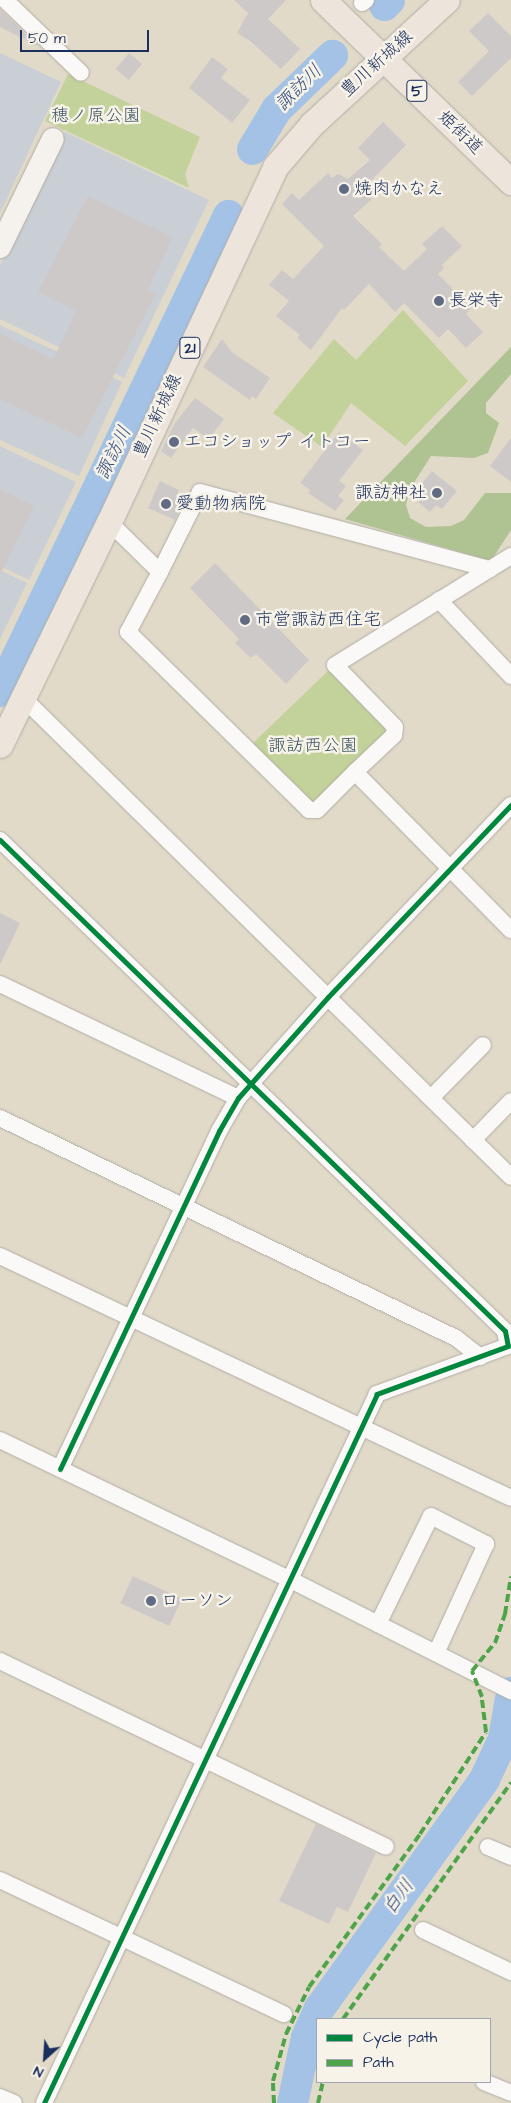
<!DOCTYPE html>
<html>
<head>
<meta charset="utf-8">
<style>
	body { margin:0 }
	#map { position:relative; width:511px; height:2103px; overflow:hidden; background:#e2dac8; font-family:"Architects Daughter","Klee One",sans-serif }
	div>[style] { position:absolute }
	.industrial>* { inset:0; background:#c9cfd4 }
	.green>* { inset:0; background:#c2d29a }
	.forest>* { inset:0; background:#afc392 }
	.river>* { height:31px; margin:-15.5px; padding:0 15.5px; transform-origin:15.5px; border-radius:15.5px; background:#a3c2e6 }
	.building>* { inset:0; background:#cec9c9; transform-origin:0 0 }
	.roads { filter:drop-shadow(0 0 1px #b0ada6) drop-shadow(0 0 1px #b0ada6) }
	.street>* { height:16px; margin:-8px; padding:0 8px; transform-origin:8px; border-radius:8px; background:#fbf9f7 }
	.secondary>* { height:22px; margin:-11px; padding:0 11px; transform-origin:11px; border-radius:11px; background:#f5f1ed }
	.primary>* { height:25px; margin:-12.5px; padding:0 12.5px; transform-origin:12.5px; border-radius:12.5px; background:#ede4dc }
	.quiet>* { height:4px; margin-top:-2px; transform-origin:0; background:repeating-linear-gradient(90deg,#4fa44a 0 8px,transparent 0 12px) }
	.cycleway>* { height:5px; margin:-2.5px; padding:0 2.5px; transform-origin:2.5px; border-radius:2.5px; background:#00873e }
	.dots>* { width:14px; height:14px; translate:-50% -50%; box-sizing:border-box; border:2px solid #f7f3e8; border-radius:50% }
	span { translate:-50% -50%; white-space:nowrap; text-align:center; line-height:1.15; -webkit-text-stroke:5px #f7f3e8; paint-order:stroke }
	.shield-label span { padding:1px 4px; background:#f7f3e8; border:1px solid; border-radius:4px; -webkit-text-stroke-width:0 }
	.shield-label { font-size:16px; color:#1b2f5e; font-weight:700 }
	.street-label { font-size:18px; color:#1b2f5e }
	.park-label { font-size:18px; color:#3e5664 }
	.poi-label { font-size:18px; color:#1b2f5e }
	.left { translate:0 -50%; text-align:left }
	.right { translate:-100% -50%; text-align:right }
	.water-label { font-size:19px; color:#365183; font-style:italic }
	.legend { position:absolute; left:316px; top:2018px; width:175px; height:65px; box-sizing:border-box; background:#f7f3e8; border:1px solid #9fa5b1; margin:0; padding:6px 9px; list-style:none; font-size:15px; color:#1b2f5e }
	.legend li { display:flex; align-items:center; gap:10px; height:25px }
	.legend b { width:25px; border:1px solid #9fa5b1 }
	.north { position:absolute; left:20px; top:2033px; width:50px; height:50px; -webkit-text-stroke:4px #f7f3e8; paint-order:stroke; rotate:206deg; font-size:14px; font-weight:700; line-height:20px; text-align:center; color:#1b2f5e }
	.north::after { content:''; display:block; margin:auto; width:18px; height:22px; background:#1b2f5e; clip-path:polygon(50% 0,100% 100%,50% 72%,0 100%) }
	.scale { position:absolute; left:20px; top:30px; width:129px; height:22px; box-sizing:border-box; border:2px solid #1b2f5e; border-top:0; padding-left:6px; font-size:15px; line-height:18px; white-space:nowrap; color:#1b2f5e; -webkit-text-stroke:4px #f7f3e8; paint-order:stroke }
</style>
</head>
<body>
<div id="map">
	<div class="industrial">
		<i style="clip-path:polygon(0 53px,61px 82px,0 213px)"></i>
		<i style="clip-path:polygon(65px 132px,209px 200px,124px 378px,0 319px,0 265px)"></i>
		<i style="clip-path:polygon(0 325px,122px 382px,79px 476px,0 440px)"></i>
		<i style="clip-path:polygon(0 446px,76px 482px,29px 580px,0 566px)"></i>
		<i style="clip-path:polygon(0 570px,27px 583px,0 639px)"></i>
	</div>
	<div class="green">
		<i style="clip-path:polygon(68px 74px,200px 137px,185px 174px,189px 188px,45px 121px)"></i>
		<i style="clip-path:polygon(403px 310px,468px 381px,405px 446px,351px 403px,322px 447px,273px 413px,334px 339px,356px 360px)"></i>
		<i style="clip-path:polygon(330px 669px,386px 726px,385px 737px,317px 804px,307px 803px,251px 745px)"></i>
	</div>
	<div class="forest">
		<i style="clip-path:polygon(511px 347px,511px 374px,486px 403px,486px 413px,499px 423px,488px 453px,474px 458px,431px 456px,410px 489px,406px 505px,410px 518px,426px 527px,451px 526px,464px 520px,485px 493px,511px 493px,511px 530px,491px 561px,345px 519px)"></i>
	</div>
	<div class="river">
		<i style="left:384px;top:5px;width:7px;rotate:-45deg"></i>
		<i style="left:252px;top:149px;width:47px;rotate:-59deg"></i>
		<i style="left:276px;top:109px;width:78px;rotate:-44deg"></i>
		<i style="left:0;top:691px;width:528px;rotate:-64.41deg"></i>
		<i style="left:292px;top:2103px;width:67px;rotate:-78deg"></i>
		<i style="left:306px;top:2037px;width:32px;rotate:-66deg"></i>
		<i style="left:319px;top:2008px;width:282px;rotate:-54.2deg"></i>
		<i style="left:484px;top:1779px;width:45px;rotate:-65.1deg"></i>
		<i style="left:503px;top:1738px;width:47px;rotate:-80.1deg"></i>
	</div>
	<div class="building">
		<i style="clip-path:polygon(234px 0,286px 0,268px 19px,300px 49px,281px 69px,250px 41px,237px 33px,248px 13px)"></i>
		<i style="clip-path:polygon(0 9px,38px 46px,0 27px)"></i>
		<i style="clip-path:polygon(488px 13px,511px 36px,511px 58px,472px 96px,458px 82px,489px 51px,469px 31px)"></i>
		<i style="left:129px;top:53px;width:17px;height:21px;rotate:40deg"></i>
		<i style="clip-path:polygon(212px 57px,228px 69px,221px 78px,250px 100px,232px 123px,189px 88px)"></i>
		<i style="clip-path:polygon(383px 122px,406px 145px,367px 185px,373px 193px,370px 196px,372px 199px,353px 216px,382px 244px,379px 247px,404px 271px,427px 249px,422px 244px,442px 226px,462px 246px,442px 265px,444px 268px,438px 274px,471px 308px,466px 314px,483px 332px,466px 348px,448px 329px,439px 338px,404px 303px,395px 312px,369px 284px,344px 310px,342px 308px,311px 350px,297px 338px,300px 335px,276px 316px,289px 301px,269px 285px,282px 270px,293px 279px,324px 246px,282px 204px,292px 193px,299px 200px,328px 173px,332px 178px,338px 174px,348px 179px,370px 160px,358px 148px)"></i>
		<i style="clip-path:polygon(88px 196px,173px 237px,148px 290px,156px 293px,82px 438px,0 399px,0 334px,53px 359px,76px 311px,38px 292px)"></i>
		<i style="clip-path:polygon(222px 339px,232px 352px,270px 378px,256px 399px,252px 396px,250px 400px,203px 367px)"></i>
		<i style="clip-path:polygon(195px 398px,224px 419px,209px 439px,193px 428px,171px 458px,161px 451px,175px 423px)"></i>
		<i style="clip-path:polygon(339px 432px,363px 450px,339px 481px,346px 486px,338px 496px,344px 500px,335px 511px,308px 493px,310px 490px,300px 483px)"></i>
		<i style="clip-path:polygon(511px 438px,511px 482px,490px 466px)"></i>
		<i style="clip-path:polygon(432px 471px,457px 491px,442px 509px,436px 505px,430px 512px,418px 502px,423px 495px,417px 490px)"></i>
		<i style="clip-path:polygon(160px 481px,179px 490px,176px 496px,185px 500px,175px 520px,148px 508px)"></i>
		<i style="clip-path:polygon(0 489px,34px 506px,0 575px)"></i>
		<i style="clip-path:polygon(215px 563px,309px 660px,286px 684px,256px 654px,251px 658px,235px 643px,239px 639px,190px 588px)"></i>
		<i style="clip-path:polygon(0 913px,20px 923px,0 965px)"></i>
		<i style="left:133px;top:1576px;width:54px;height:30px;rotate:25deg"></i>
		<i style="clip-path:polygon(316px 1824px,376px 1853px,348px 1912px,337px 1907px,329px 1924px,279px 1901px)"></i>
	</div>
	<div class="roads">
		<div class="street">
			<i style="left:5px;top:0;width:105px;rotate:43.8deg"></i>
			<i style="left:362px;top:3px;width:5px;rotate:-37deg"></i>
			<i style="left:109px;top:522px;width:71px;rotate:44.4deg"></i>
			<i style="left:160px;top:572px;width:68px;rotate:118.1deg"></i>
			<i style="left:128px;top:632px;width:254px;rotate:44.5deg"></i>
			<i style="left:309px;top:810px;width:8px"></i>
			<i style="left:317px;top:810px;width:54px;rotate:-45deg"></i>
			<i style="left:355px;top:772px;width:222px;rotate:45.4deg"></i>
			<i style="left:160px;top:572px;width:89px;rotate:-63.4deg"></i>
			<i style="left:200px;top:492px;width:300px;rotate:14.9deg"></i>
			<i style="left:439px;top:600px;width:105px;rotate:46.5deg"></i>
			<i style="left:22px;top:697px;width:685px;rotate:44.47deg"></i>
			<i style="left:355px;top:772px;width:54px;rotate:-43.5deg"></i>
			<i style="left:394px;top:735px;width:8px;rotate:-83deg"></i>
			<i style="left:395px;top:727px;width:86px;rotate:-134.1deg"></i>
			<i style="left:335px;top:665px;width:207px;rotate:-31.8deg"></i>
			<i style="left:0;top:840px;width:704px;rotate:44.19deg"></i>
			<i style="left:505px;top:1331px;width:15px;rotate:79deg"></i>
			<i style="left:508px;top:1346px;width:140px;rotate:159.9deg"></i>
			<i style="left:377px;top:1394px;width:783px;rotate:115.16deg"></i>
			<i style="left:0;top:984px;width:264px;rotate:25.6deg"></i>
			<i style="left:431px;top:1098px;width:74px;rotate:-45.5deg"></i>
			<i style="left:0;top:1118px;width:506px;rotate:25.76deg"></i>
			<i style="left:456px;top:1338px;width:31px;rotate:38deg"></i>
			<i style="left:473px;top:1140px;width:54px;rotate:-45.7deg"></i>
			<i style="left:0;top:1256px;width:565px;rotate:25.34deg"></i>
			<i style="left:0;top:1440px;width:321px;rotate:25.7deg"></i>
			<i style="left:289px;top:1579px;width:249px;rotate:26.8deg"></i>
			<i style="left:60px;top:1469px;width:374px;rotate:-64.8deg"></i>
			<i style="left:219px;top:1131px;width:38px;rotate:-60deg"></i>
			<i style="left:238px;top:1098px;width:135px;rotate:-48.3deg"></i>
			<i style="left:328px;top:997px;width:265px;rotate:-46.4deg"></i>
			<i style="left:378px;top:1624px;width:120px;rotate:-63.9deg"></i>
			<i style="left:431px;top:1516px;width:62px;rotate:27deg"></i>
			<i style="left:486px;top:1544px;width:120px;rotate:114.6deg"></i>
			<i style="left:0;top:1661px;width:428px;rotate:25.7deg"></i>
			<i style="left:488px;top:1847px;width:25px;rotate:23deg"></i>
			<i style="left:0;top:1880px;width:314px;rotate:25.3deg"></i>
			<i style="left:423px;top:1930px;width:98px;rotate:25.5deg"></i>
			<i style="left:484px;top:2082px;width:29px;rotate:22deg"></i>
			<i style="left:0;top:2097px;width:15px;rotate:23deg"></i>
		</div>
		<div class="secondary">
			<i style="left:0;top:247px;width:120px;rotate:-63.9deg"></i>
		</div>
		<div class="primary">
			<i style="left:323px;top:0;width:262px;rotate:44.1deg"></i>
			<i style="left:0;top:745px;width:248px;rotate:-64deg"></i>
			<i style="left:109px;top:522px;width:392px;rotate:-64.9deg"></i>
			<i style="left:275px;top:167px;width:57px;rotate:-49.3deg"></i>
			<i style="left:312px;top:124px;width:183px;rotate:-42.6deg"></i>
		</div>
	</div>
	<div class="quiet">
		<i style="left:343px;top:2019px;width:290px;rotate:-54.6deg"></i>
		<i style="left:274px;top:2103px;width:22px;rotate:-93deg"></i>
		<i style="left:273px;top:2081px;width:49px;rotate:-74.5deg"></i>
		<i style="left:286px;top:2034px;width:52px;rotate:-63.9deg"></i>
		<i style="left:309px;top:1987px;width:189px;rotate:-54deg"></i>
		<i style="left:420px;top:1834px;width:121px;rotate:-57.1deg"></i>
		<i style="left:486px;top:1732px;width:35px;rotate:-97deg"></i>
		<i style="left:482px;top:1697px;width:28px;rotate:-111deg"></i>
		<i style="left:472px;top:1671px;width:36px;rotate:-51deg"></i>
		<i style="left:495px;top:1643px;width:31px;rotate:-71deg"></i>
		<i style="left:505px;top:1614px;width:38px;rotate:-81deg"></i>
		<i style="left:318px;top:2103px;width:22px;rotate:-77deg"></i>
	</div>
	<div class="cycleway">
		<i style="left:0;top:840px;width:704px;rotate:44.19deg"></i>
		<i style="left:505px;top:1331px;width:15px;rotate:79deg"></i>
		<i style="left:508px;top:1346px;width:140px;rotate:159.9deg"></i>
		<i style="left:377px;top:1394px;width:783px;rotate:115.16deg"></i>
		<i style="left:60px;top:1469px;width:374px;rotate:-64.8deg"></i>
		<i style="left:219px;top:1131px;width:38px;rotate:-60deg"></i>
		<i style="left:238px;top:1098px;width:135px;rotate:-48.3deg"></i>
		<i style="left:328px;top:997px;width:265px;rotate:-46.4deg"></i>
	</div>
	<div class="dots">
		<i style="left:344px;top:189px;background:#616b83"></i>
		<i style="left:439px;top:301px;background:#616b83"></i>
		<i style="left:174px;top:442px;background:#616b83"></i>
		<i style="left:437px;top:493px;background:#616b83"></i>
		<i style="left:166px;top:504px;background:#616b83"></i>
		<i style="left:245px;top:620px;background:#616b83"></i>
		<i style="left:151px;top:1601px;background:#616b83"></i>
	</div>
	<div class="shield-label">
		<span style="left:417px;top:91px">5</span>
		<span style="left:190px;top:348px">21</span>
	</div>
	<div class="street-label">
		<span style="left:377px;top:64px;rotate:-42deg">豊川新城線</span>
		<span style="left:460px;top:133px;rotate:44deg">姫街道</span>
		<span style="left:158px;top:416px;rotate:-65deg">豊川新城線</span>
	</div>
	<div class="park-label">
		<span style="left:96px;top:116px">穂ノ原公園</span>
		<span style="left:313px;top:746px">諏訪西公園</span>
	</div>
	<div class="poi-label">
		<span class="left" style="left:354px;top:189px">焼肉かなえ</span>
		<span class="left" style="left:449px;top:301px">長栄寺</span>
		<span class="left" style="left:184px;top:442px">エコショップ イトコー</span>
		<span class="right" style="left:427px;top:493px">諏訪神社</span>
		<span class="left" style="left:176px;top:504px">愛動物病院</span>
		<span class="left" style="left:255px;top:620px">市営諏訪西住宅</span>
		<span class="left" style="left:161px;top:1601px">ローソン</span>
	</div>
	<div class="water-label">
		<span style="left:299px;top:88px;rotate:-45deg">諏訪川</span>
		<span style="left:114px;top:453px;rotate:-64deg">諏訪川</span>
		<span style="left:399px;top:1897px;rotate:-54deg">白川</span>
	</div>
	<ul class="legend">
	<li><b style="height:6px;background:#00873e"></b>Cycle path</li>
	<li><b style="height:6px;background:#4fa44a"></b>Path</li>
	</ul>
	<div class="north">N</div>
	<div class="scale">50 m</div>
</div>
</body>
</html>
